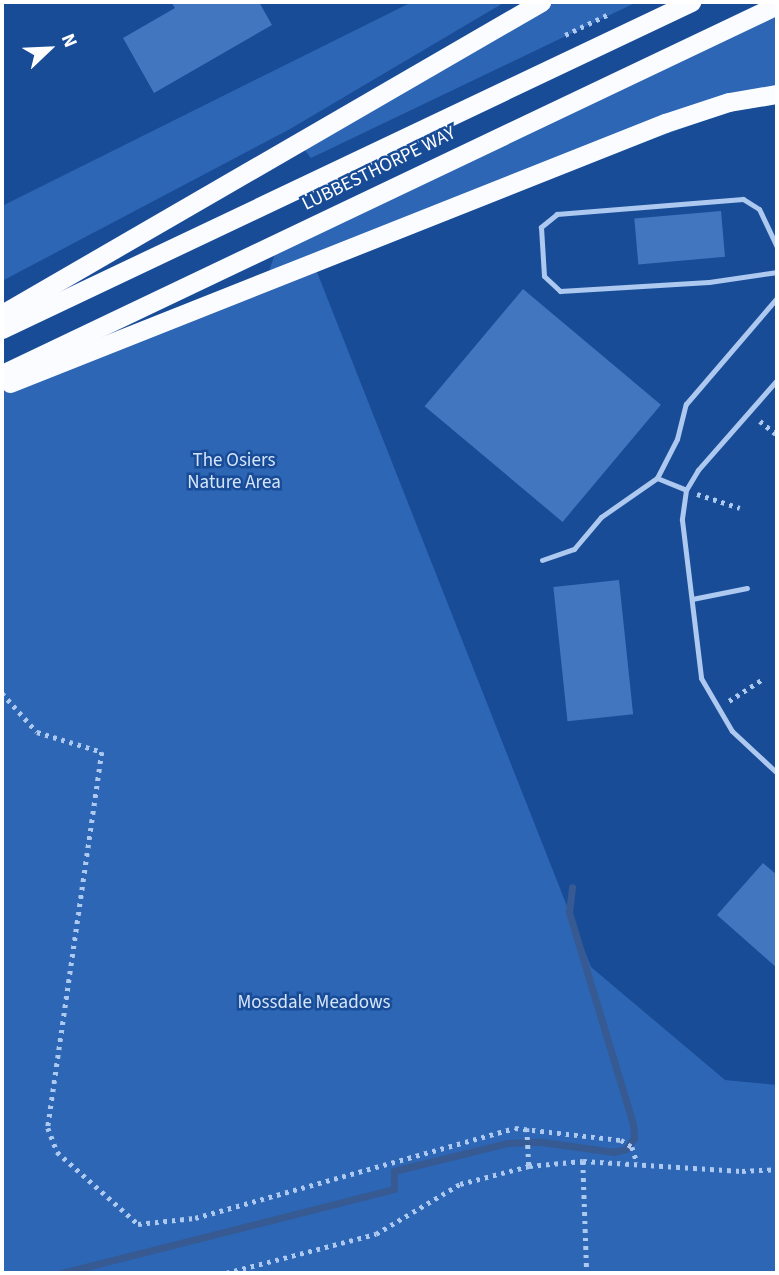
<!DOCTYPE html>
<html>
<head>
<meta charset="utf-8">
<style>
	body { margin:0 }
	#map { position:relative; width:779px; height:1275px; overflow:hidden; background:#194c97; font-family:"Source Sans 3",sans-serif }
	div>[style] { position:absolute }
	.green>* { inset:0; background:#2d66b4 }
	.stream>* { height:7px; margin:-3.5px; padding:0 3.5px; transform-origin:3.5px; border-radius:3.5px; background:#365a91 }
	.building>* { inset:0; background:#4276be; transform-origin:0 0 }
	.path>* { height:4.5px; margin-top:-2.25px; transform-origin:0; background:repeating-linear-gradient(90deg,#adc9f0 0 3.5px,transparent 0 8.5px) }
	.service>* { height:5px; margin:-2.5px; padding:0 2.5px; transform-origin:2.5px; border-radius:2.5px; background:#adc9f0 }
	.trunk>* { height:19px; margin:-9.5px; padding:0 9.5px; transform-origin:9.5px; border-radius:9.5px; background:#fafcff }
	span { translate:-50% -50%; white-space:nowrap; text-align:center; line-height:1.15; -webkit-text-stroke:5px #194c97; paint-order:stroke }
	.street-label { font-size:19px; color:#fff }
	.park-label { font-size:19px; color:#d4e4fb }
	.frame { position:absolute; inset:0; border:4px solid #fff; pointer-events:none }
	.north { position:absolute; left:14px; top:14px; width:70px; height:70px; -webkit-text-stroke:5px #194c97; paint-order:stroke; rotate:67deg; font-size:19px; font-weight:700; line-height:28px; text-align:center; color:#fff }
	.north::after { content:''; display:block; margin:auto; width:24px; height:32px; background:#fff; clip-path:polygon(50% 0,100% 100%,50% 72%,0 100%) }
</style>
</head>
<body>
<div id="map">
	<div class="green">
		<i style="clip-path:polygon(412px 2px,505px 2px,290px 129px,2px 281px,2px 206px)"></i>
		<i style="clip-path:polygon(541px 2px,637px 2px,311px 158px,300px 144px)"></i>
		<i style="clip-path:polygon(777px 5px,777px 94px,313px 262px,591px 967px,725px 1080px,777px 1085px,777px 1273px,2px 1273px,2px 386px,266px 280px,279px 242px)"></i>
	</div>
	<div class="stream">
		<i style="left:62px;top:1273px;width:342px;rotate:-14.2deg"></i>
		<i style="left:394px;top:1189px;width:18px;rotate:-90deg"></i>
		<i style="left:394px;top:1171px;width:116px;rotate:-13.9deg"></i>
		<i style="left:507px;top:1143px;width:35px;rotate:-2deg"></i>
		<i style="left:542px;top:1142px;width:73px;rotate:7.9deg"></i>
		<i style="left:614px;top:1152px;width:12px;rotate:-14deg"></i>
		<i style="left:626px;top:1149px;width:14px;rotate:-54deg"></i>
		<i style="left:634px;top:1138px;width:14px;rotate:-94deg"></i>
		<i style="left:633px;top:1124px;width:221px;rotate:-106.8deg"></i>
		<i style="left:569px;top:912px;width:25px;rotate:-83deg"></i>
	</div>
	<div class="building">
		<i style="clip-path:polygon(171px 2px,259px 2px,272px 25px,154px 93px,123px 38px,175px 8px)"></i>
		<i style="left:721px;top:211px;width:46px;height:87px;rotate:85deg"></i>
		<i style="left:523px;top:289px;width:180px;height:153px;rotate:40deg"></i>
		<i style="left:619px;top:580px;width:135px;height:66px;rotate:84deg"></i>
		<i style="clip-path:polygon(763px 863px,777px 875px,777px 968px,717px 915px)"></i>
	</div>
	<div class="path">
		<i style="left:565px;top:35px;width:51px;rotate:-25.6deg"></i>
		<i style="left:760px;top:421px;width:22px;rotate:39deg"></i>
		<i style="left:697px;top:494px;width:45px;rotate:18deg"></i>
		<i style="left:2px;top:693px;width:52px;rotate:48.1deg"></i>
		<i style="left:37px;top:732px;width:68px;rotate:17.1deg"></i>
		<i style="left:102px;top:752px;width:380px;rotate:98.2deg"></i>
		<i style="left:48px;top:1128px;width:26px;rotate:69deg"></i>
		<i style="left:57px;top:1152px;width:108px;rotate:41.6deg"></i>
		<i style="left:138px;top:1224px;width:57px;rotate:-6deg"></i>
		<i style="left:195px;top:1218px;width:332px;rotate:-15.7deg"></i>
		<i style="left:515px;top:1128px;width:107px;rotate:6.5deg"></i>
		<i style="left:621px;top:1140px;width:13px;rotate:32deg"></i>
		<i style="left:632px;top:1147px;width:16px;rotate:72deg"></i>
		<i style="left:729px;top:701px;width:38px;rotate:-33deg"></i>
		<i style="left:527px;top:1128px;width:38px;rotate:87deg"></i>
		<i style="left:583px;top:1161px;width:112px;rotate:88deg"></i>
		<i style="left:226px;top:1273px;width:155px;rotate:-14.6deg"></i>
		<i style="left:376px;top:1234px;width:98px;rotate:-30.8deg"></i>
		<i style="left:460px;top:1184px;width:71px;rotate:-14.6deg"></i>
		<i style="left:529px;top:1166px;width:54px;rotate:-5.3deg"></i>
		<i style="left:583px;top:1161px;width:159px;rotate:3.6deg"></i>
		<i style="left:742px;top:1171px;width:35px;rotate:-3deg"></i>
	</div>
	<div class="service">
		<i style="left:777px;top:247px;width:42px;rotate:-115.3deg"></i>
		<i style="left:759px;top:209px;width:19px;rotate:-148deg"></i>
		<i style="left:743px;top:199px;width:187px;rotate:175.4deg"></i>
		<i style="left:557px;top:214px;width:21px;rotate:141deg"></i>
		<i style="left:541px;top:227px;width:49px;rotate:86.5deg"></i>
		<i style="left:544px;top:276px;width:22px;rotate:43deg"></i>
		<i style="left:560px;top:291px;width:149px;rotate:-3.5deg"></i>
		<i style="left:709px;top:282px;width:69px;rotate:-8.4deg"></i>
		<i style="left:777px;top:380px;width:120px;rotate:131.3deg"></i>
		<i style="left:698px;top:470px;width:23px;rotate:121deg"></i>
		<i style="left:686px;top:490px;width:30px;rotate:98deg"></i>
		<i style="left:682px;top:520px;width:159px;rotate:83.1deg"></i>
		<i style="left:701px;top:678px;width:61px;rotate:59.7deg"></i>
		<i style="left:732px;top:731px;width:62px;rotate:43deg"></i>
		<i style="left:657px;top:478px;width:31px;rotate:22deg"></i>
		<i style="left:542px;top:560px;width:34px;rotate:-19deg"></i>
		<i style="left:574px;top:549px;width:42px;rotate:-49.8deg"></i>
		<i style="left:601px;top:517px;width:68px;rotate:-34.9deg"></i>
		<i style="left:657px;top:478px;width:44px;rotate:-62.9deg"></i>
		<i style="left:677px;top:439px;width:36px;rotate:-76deg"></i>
		<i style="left:686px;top:404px;width:140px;rotate:-49.4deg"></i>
		<i style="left:692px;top:599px;width:56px;rotate:-11.3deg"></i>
	</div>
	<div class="trunk">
		<i style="left:2px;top:314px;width:623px;rotate:-30.06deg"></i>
		<i style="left:2px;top:329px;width:763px;rotate:-25.39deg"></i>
		<i style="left:2px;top:374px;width:858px;rotate:-25.46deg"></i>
		<i style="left:10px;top:383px;width:705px;rotate:-21.65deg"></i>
		<i style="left:665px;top:123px;width:67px;rotate:-18.2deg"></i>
		<i style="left:729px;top:102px;width:49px;rotate:-9.5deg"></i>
	</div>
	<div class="street-label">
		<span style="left:379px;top:169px;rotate:-26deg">LUBBESTHORPE WAY</span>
	</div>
	<div class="park-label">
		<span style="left:234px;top:472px">The Osiers<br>Nature Area</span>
		<span style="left:314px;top:1003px">Mossdale Meadows</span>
	</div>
	<div class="frame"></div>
	<div class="north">N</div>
</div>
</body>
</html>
